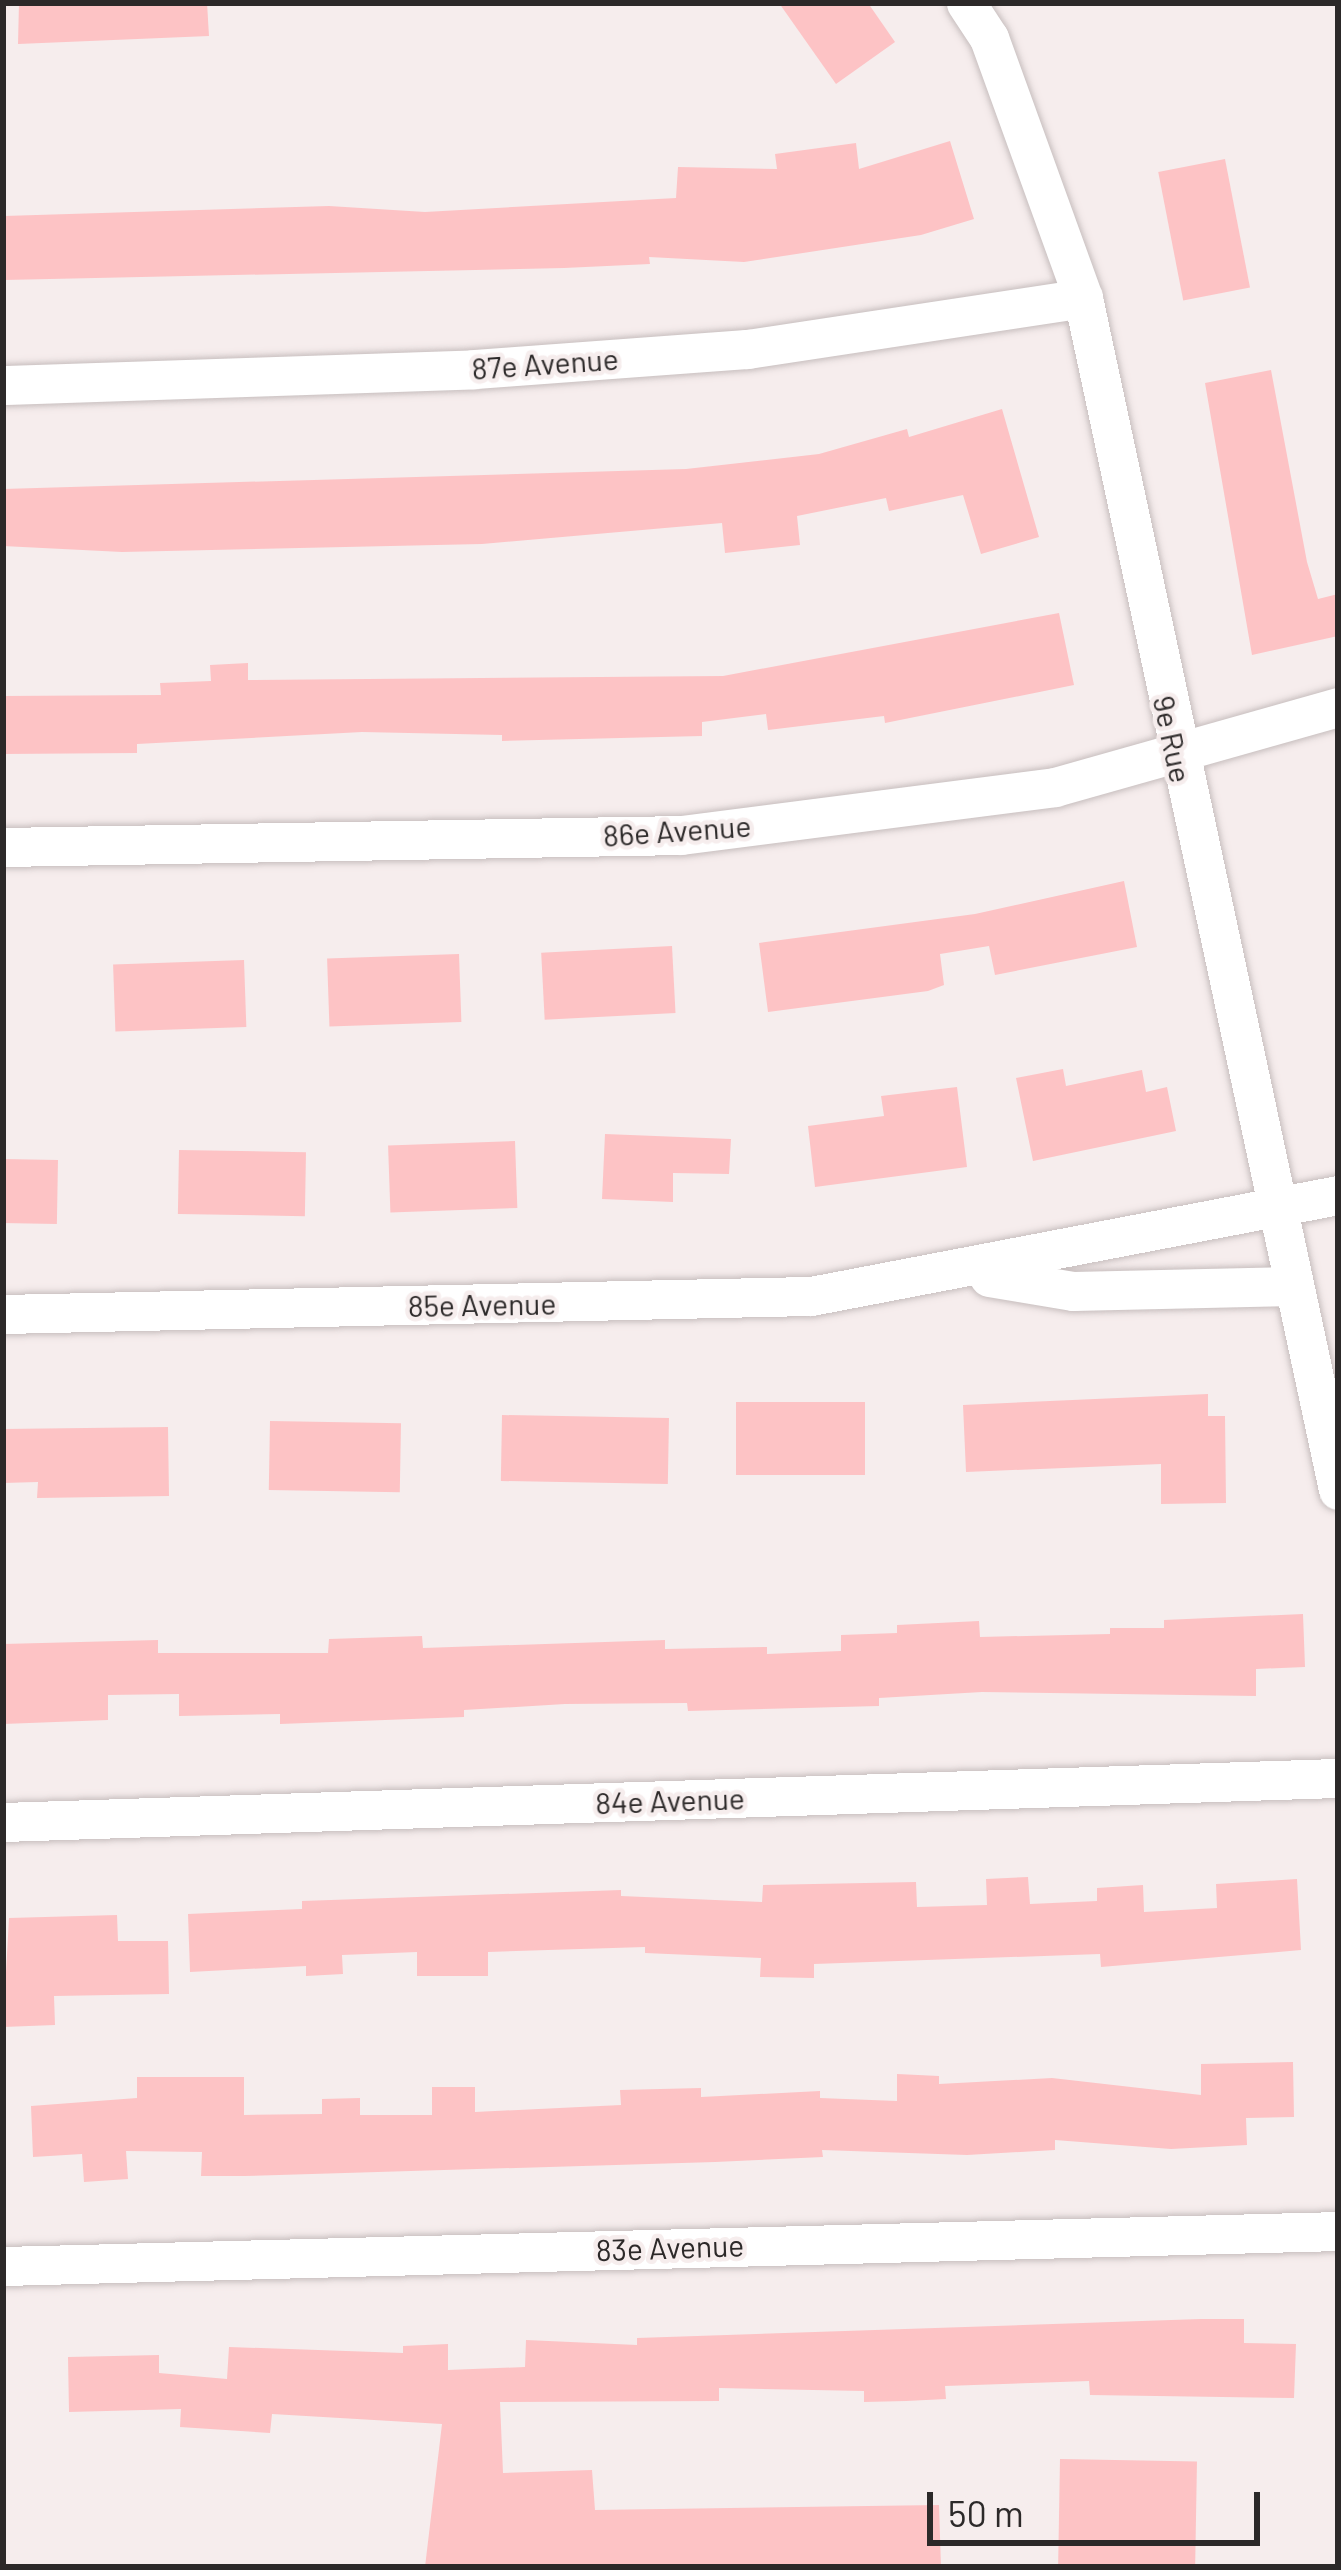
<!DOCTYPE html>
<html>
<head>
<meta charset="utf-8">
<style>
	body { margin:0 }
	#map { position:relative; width:1341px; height:2570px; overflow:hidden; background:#f6eded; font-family:Barlow,sans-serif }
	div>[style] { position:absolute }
	.building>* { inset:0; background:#fdc3c5; transform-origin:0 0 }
	.roads { filter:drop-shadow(0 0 3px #c7bebe) drop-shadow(0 0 3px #c7bebe) }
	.street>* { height:39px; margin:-19.5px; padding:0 19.5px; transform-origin:19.5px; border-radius:19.5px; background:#fff }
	span { translate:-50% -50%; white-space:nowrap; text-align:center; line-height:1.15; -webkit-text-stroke:9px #f6eded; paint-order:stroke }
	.street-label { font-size:30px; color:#2c2929 }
	.frame { position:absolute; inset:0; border:6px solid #2c2929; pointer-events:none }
	.scale { position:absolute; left:927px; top:2492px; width:333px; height:54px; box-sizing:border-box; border:6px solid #2c2929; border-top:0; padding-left:15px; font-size:36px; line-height:42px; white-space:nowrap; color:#2c2929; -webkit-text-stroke:9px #f6eded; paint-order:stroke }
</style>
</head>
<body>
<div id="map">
	<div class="building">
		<i style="clip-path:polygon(19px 3px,207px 3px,209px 36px,18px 44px)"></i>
		<i style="clip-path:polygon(779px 3px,868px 3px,895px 42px,836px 84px)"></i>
		<i style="clip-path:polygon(950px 141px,974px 219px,921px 235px,744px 262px,649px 257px,650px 264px,564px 268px,4px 280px,4px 216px,329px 206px,425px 212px,676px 198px,678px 167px,777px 169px,775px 154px,856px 143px,859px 169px)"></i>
		<i style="left:1225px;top:159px;width:131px;height:68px;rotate:79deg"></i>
		<i style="clip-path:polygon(1271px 370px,1307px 562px,1318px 599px,1338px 594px,1338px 636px,1252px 655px,1205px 383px)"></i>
		<i style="clip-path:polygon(1002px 409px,1039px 537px,981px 554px,963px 495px,889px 511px,886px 498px,797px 516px,800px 545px,725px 553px,722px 523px,482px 544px,122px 552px,3px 546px,3px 489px,686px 469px,819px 454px,907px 429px,909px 437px)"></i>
		<i style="clip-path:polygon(1059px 613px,1074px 685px,885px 723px,884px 716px,768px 730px,766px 714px,702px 722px,702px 736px,502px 741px,502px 735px,362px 732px,137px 744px,137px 753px,3px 754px,3px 696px,161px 695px,160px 683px,211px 681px,210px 665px,248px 663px,248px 680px,723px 676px)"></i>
		<i style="clip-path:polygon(1124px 881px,1137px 947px,995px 975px,989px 946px,940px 954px,944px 985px,928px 991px,768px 1012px,759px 943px,975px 914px)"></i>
		<i style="left:672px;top:946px;width:67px;height:131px;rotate:87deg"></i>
		<i style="left:459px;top:954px;width:68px;height:132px;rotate:88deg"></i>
		<i style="left:244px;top:960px;width:67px;height:131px;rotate:88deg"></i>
		<i style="clip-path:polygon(1063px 1069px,1066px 1086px,1142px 1070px,1146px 1092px,1167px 1087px,1176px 1131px,1033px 1161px,1016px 1078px)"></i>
		<i style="clip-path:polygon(957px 1087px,967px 1167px,815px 1187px,808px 1126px,884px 1116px,881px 1096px)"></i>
		<i style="clip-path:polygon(605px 1134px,731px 1139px,729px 1174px,673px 1173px,673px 1202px,602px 1199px)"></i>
		<i style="left:515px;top:1141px;width:67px;height:127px;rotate:88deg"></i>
		<i style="left:179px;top:1150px;width:127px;height:64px;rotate:1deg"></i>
		<i style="left:3px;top:1159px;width:55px;height:64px;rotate:1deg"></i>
		<i style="clip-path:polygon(1208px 1394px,1208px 1416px,1225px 1416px,1226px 1503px,1161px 1504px,1161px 1464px,966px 1472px,963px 1405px)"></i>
		<i style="left:865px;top:1402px;width:73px;height:129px;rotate:90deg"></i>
		<i style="left:502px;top:1415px;width:167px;height:66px;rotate:1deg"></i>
		<i style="left:270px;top:1421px;width:131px;height:69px;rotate:1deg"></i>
		<i style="clip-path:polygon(168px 1427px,169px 1496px,37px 1498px,38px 1482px,3px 1483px,3px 1429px)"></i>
		<i style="clip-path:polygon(1303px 1614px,1305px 1667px,1256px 1669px,1256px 1696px,982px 1692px,879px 1698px,879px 1706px,688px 1711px,687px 1703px,565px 1704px,464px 1710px,464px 1717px,280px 1724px,280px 1714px,179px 1716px,179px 1694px,108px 1695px,108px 1720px,3px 1724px,3px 1644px,158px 1640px,158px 1653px,328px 1653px,329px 1639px,422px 1636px,423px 1648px,665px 1640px,665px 1649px,767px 1647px,767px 1654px,841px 1651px,841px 1635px,897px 1633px,897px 1625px,979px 1621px,980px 1637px,1110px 1634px,1110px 1628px,1164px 1628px,1164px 1620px)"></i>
		<i style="clip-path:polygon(1028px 1877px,1030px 1904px,1097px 1901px,1097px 1888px,1143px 1885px,1144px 1912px,1217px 1908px,1216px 1884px,1297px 1879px,1301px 1950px,1101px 1967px,1100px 1954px,814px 1964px,814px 1978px,760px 1977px,761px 1958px,645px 1953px,645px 1947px,488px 1952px,488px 1976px,417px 1976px,417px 1952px,342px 1955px,343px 1974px,306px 1976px,306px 1966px,190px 1972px,188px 1914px,302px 1909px,302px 1901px,621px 1890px,621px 1896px,762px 1902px,763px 1885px,916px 1882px,917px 1907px,987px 1905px,986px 1879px)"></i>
		<i style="clip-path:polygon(117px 1915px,118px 1941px,168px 1941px,169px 1994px,54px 1996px,55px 2025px,3px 2027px,9px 1918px)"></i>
		<i style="clip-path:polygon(1293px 2062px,1294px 2117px,1246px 2118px,1247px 2145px,1171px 2149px,1055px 2140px,1055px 2150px,967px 2155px,822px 2150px,823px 2157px,715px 2162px,244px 2176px,201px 2176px,202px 2152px,126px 2151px,128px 2179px,84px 2182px,82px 2154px,33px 2157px,31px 2106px,137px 2098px,137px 2077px,244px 2077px,244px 2115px,322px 2114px,322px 2099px,360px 2098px,360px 2115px,432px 2115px,432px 2087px,475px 2087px,475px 2112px,621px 2105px,620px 2090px,701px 2088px,701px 2097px,820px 2091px,820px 2098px,897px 2101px,897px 2074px,939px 2076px,939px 2084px,1052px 2078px,1201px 2095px,1201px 2064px)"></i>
		<i style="clip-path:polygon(1201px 2319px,1244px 2319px,1244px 2343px,1296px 2344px,1294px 2398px,1090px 2395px,1089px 2381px,945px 2386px,946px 2399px,906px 2401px,864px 2402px,864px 2391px,719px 2388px,719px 2401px,500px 2402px,503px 2473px,592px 2470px,595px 2510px,939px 2505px,941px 2567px,425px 2567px,442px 2424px,272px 2414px,270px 2433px,180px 2427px,181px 2409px,69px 2412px,68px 2357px,159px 2355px,159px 2373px,227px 2379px,229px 2347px,403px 2353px,403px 2346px,448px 2344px,448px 2370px,525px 2367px,526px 2340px,637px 2345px,637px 2338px)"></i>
		<i style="left:1060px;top:2459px;width:137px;height:108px;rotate:1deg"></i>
	</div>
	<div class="roads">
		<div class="street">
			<i style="left:966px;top:3px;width:42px;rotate:56.7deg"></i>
			<i style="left:989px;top:38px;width:276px;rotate:70.1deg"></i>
			<i style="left:1083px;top:298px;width:1219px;rotate:77.92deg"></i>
			<i style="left:3px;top:385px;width:471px;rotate:-1.9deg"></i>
			<i style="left:474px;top:369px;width:274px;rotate:-4.2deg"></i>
			<i style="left:747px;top:349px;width:340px;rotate:-8.6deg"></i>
			<i style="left:3px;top:847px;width:678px;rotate:-1.01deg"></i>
			<i style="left:681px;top:835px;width:377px;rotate:-7.3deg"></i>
			<i style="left:1055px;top:787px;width:294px;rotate:-15.8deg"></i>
			<i style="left:989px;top:1277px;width:85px;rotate:9.5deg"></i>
			<i style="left:1073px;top:1291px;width:220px;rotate:-1.3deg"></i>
			<i style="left:3px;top:1314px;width:808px;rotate:-1.28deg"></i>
			<i style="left:811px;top:1296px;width:537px;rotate:-10.85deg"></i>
			<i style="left:3px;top:1822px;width:1336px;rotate:-1.89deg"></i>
			<i style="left:3px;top:2266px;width:1335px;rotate:-1.5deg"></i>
		</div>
	</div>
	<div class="street-label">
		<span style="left:545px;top:363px;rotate:-4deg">87e Avenue</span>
		<span style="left:1173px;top:739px;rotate:78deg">9e Rue</span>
		<span style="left:677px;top:830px;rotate:-4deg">86e Avenue</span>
		<span style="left:482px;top:1304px;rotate:-1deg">85e Avenue</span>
		<span style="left:670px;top:1800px;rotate:-2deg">84e Avenue</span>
		<span style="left:670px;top:2247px;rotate:-2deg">83e Avenue</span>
	</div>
	<div class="frame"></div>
	<div class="scale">50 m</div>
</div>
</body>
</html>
